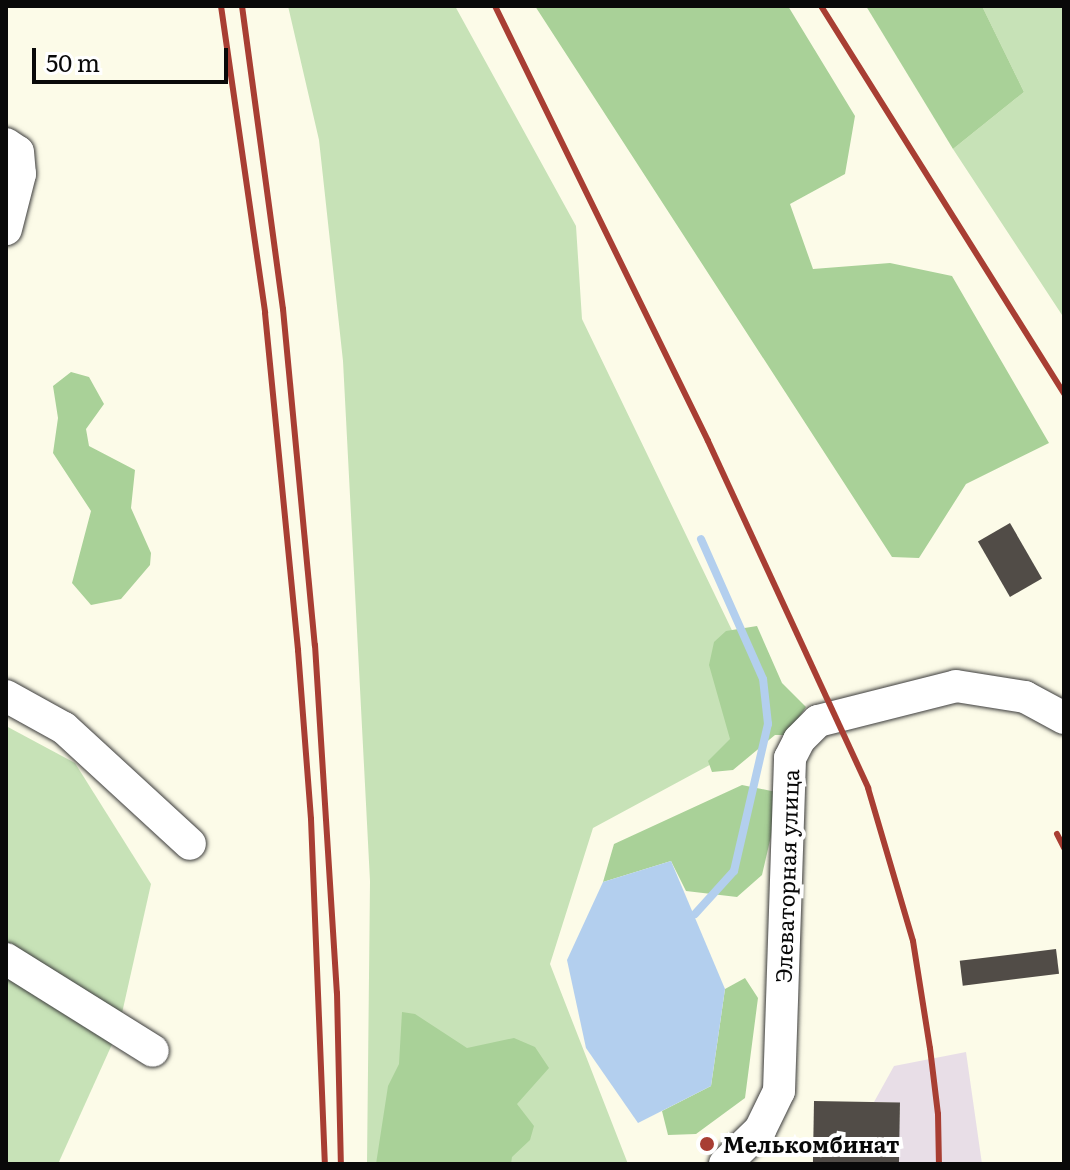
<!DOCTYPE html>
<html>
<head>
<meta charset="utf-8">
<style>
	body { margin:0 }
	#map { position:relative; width:1070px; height:1170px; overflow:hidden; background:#fcfbe8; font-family:Literata,serif }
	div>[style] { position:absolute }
	.industrial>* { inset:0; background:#e8dee7 }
	.green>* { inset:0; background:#c7e2b7 }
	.forest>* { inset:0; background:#a9d198 }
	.water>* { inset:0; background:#b3cfee }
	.stream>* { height:8px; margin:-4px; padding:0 4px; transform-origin:4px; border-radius:4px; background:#b3cfee }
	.building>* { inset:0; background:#514c47; transform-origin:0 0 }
	.roads { filter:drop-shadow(0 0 2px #3c3c3c) drop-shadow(0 0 2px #3c3c3c) }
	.minor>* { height:32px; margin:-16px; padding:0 16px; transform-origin:16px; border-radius:16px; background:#fff }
	.rail>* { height:6px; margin:-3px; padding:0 3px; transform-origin:3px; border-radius:3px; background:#a83e33 }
	.dots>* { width:22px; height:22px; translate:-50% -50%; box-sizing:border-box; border:4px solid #fff; border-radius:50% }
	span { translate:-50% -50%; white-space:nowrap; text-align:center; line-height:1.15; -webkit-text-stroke:8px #fff; paint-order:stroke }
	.street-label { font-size:22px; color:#090909 }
	.poi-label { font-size:22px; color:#090909; font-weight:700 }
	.left { translate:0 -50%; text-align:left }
	.frame { position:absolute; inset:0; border:8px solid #090909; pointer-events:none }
	.scale { position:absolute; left:32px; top:48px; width:196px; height:36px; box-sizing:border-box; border:4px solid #090909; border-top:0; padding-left:10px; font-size:24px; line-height:28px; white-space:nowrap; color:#090909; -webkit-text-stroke:6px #fff; paint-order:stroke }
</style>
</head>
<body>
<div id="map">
	<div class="industrial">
		<i style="clip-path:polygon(966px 1052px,982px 1164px,898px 1164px,900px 1103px,874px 1102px,894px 1066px)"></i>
	</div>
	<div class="green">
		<i style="clip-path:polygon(288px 6px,455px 6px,576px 226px,582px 319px,767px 703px,743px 747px,593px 828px,550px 964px,628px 1164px,367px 1164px,370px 881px,343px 361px,319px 140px)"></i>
		<i style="clip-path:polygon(982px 6px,1064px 6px,1064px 318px,953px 149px,1024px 92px)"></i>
		<i style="clip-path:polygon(6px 726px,75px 763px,151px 884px,118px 1031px,58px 1164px,6px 1164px)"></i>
	</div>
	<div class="forest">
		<i style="clip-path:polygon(535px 6px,788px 6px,855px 116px,845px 174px,790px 204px,813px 269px,890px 263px,952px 276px,1049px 443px,966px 484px,919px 558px,892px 557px)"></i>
		<i style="clip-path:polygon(866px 6px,982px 6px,1024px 92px,953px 149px)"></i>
		<i style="clip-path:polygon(71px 372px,89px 377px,104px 404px,86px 429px,89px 446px,135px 470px,131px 508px,151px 553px,150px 565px,121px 599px,91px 605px,72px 583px,91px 511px,53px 453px,58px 418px,53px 386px)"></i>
		<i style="clip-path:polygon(757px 626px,782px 683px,806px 707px,787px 735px,775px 735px,733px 770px,712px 772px,708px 761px,730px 739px,709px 665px,714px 642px,726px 631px)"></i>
		<i style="clip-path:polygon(742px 785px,781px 793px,762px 875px,737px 897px,686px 891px,671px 861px,603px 882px,614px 844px)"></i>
		<i style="clip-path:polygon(745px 978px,758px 998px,745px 1098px,696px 1134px,668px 1135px,662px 1111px,711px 1086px,725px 989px)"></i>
		<i style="clip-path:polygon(402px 1012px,415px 1014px,467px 1048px,514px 1038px,535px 1047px,549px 1068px,517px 1104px,534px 1126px,530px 1140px,512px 1157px,511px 1164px,376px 1164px,388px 1086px,399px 1064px)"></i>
	</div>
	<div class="water">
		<i style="clip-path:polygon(671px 861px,725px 989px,711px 1086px,638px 1123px,586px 1048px,567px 960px,603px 882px)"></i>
	</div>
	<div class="stream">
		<i style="left:695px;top:914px;width:58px;rotate:-47.8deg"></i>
		<i style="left:734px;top:871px;width:151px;rotate:-77deg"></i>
		<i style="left:768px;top:724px;width:45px;rotate:-96.3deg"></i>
		<i style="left:763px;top:679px;width:153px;rotate:-113.9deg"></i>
	</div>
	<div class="building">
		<i style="left:1010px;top:523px;width:64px;height:37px;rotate:60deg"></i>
		<i style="left:1056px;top:949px;width:25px;height:97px;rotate:83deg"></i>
		<i style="left:814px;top:1101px;width:86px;height:63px;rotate:1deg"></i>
	</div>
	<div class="roads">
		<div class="minor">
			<i style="left:6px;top:144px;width:14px;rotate:34deg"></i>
			<i style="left:18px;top:152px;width:22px;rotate:85deg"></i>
			<i style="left:20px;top:174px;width:57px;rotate:104.3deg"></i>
			<i style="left:6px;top:696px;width:66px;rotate:28.9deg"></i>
			<i style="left:64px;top:728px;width:171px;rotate:42.6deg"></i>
			<i style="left:6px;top:959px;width:173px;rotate:32deg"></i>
			<i style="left:725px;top:1164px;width:49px;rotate:-44.2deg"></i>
			<i style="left:760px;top:1130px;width:43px;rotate:-64deg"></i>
			<i style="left:779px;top:1091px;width:333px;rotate:-88.1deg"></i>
			<i style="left:790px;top:758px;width:20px;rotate:-63deg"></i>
			<i style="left:799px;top:740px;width:27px;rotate:-45deg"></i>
			<i style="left:818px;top:721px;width:142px;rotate:-14.2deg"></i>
			<i style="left:956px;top:686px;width:70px;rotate:9.1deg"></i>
			<i style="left:1025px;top:697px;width:44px;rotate:28.3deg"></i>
		</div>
	</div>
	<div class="rail">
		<i style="left:221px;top:6px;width:310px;rotate:81.8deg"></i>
		<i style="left:265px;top:313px;width:339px;rotate:84.4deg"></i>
		<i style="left:298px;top:650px;width:169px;rotate:85.6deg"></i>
		<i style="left:311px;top:819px;width:345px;rotate:87.7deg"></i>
		<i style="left:242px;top:6px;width:306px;rotate:82.3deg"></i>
		<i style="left:283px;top:309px;width:338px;rotate:84.6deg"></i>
		<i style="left:315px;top:645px;width:349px;rotate:86.4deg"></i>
		<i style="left:337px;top:993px;width:171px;rotate:88.7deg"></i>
		<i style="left:495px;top:6px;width:484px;rotate:63.9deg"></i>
		<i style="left:708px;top:441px;width:382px;rotate:65.2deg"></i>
		<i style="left:868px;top:788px;width:159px;rotate:73.6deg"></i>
		<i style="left:913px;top:941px;width:108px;rotate:81deg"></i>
		<i style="left:930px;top:1048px;width:66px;rotate:83.1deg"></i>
		<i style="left:938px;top:1114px;width:50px;rotate:88.9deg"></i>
		<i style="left:821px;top:6px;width:458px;rotate:57.9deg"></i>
		<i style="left:1057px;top:834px;width:16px;rotate:63deg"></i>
	</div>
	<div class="dots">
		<i style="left:707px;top:1144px;background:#a83e33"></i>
	</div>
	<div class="street-label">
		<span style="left:786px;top:876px;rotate:-88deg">Элеваторная улица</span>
	</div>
	<div class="poi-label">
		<span class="left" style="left:723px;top:1144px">Мелькомбинат</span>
	</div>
	<div class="frame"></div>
	<div class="scale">50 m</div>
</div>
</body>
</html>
